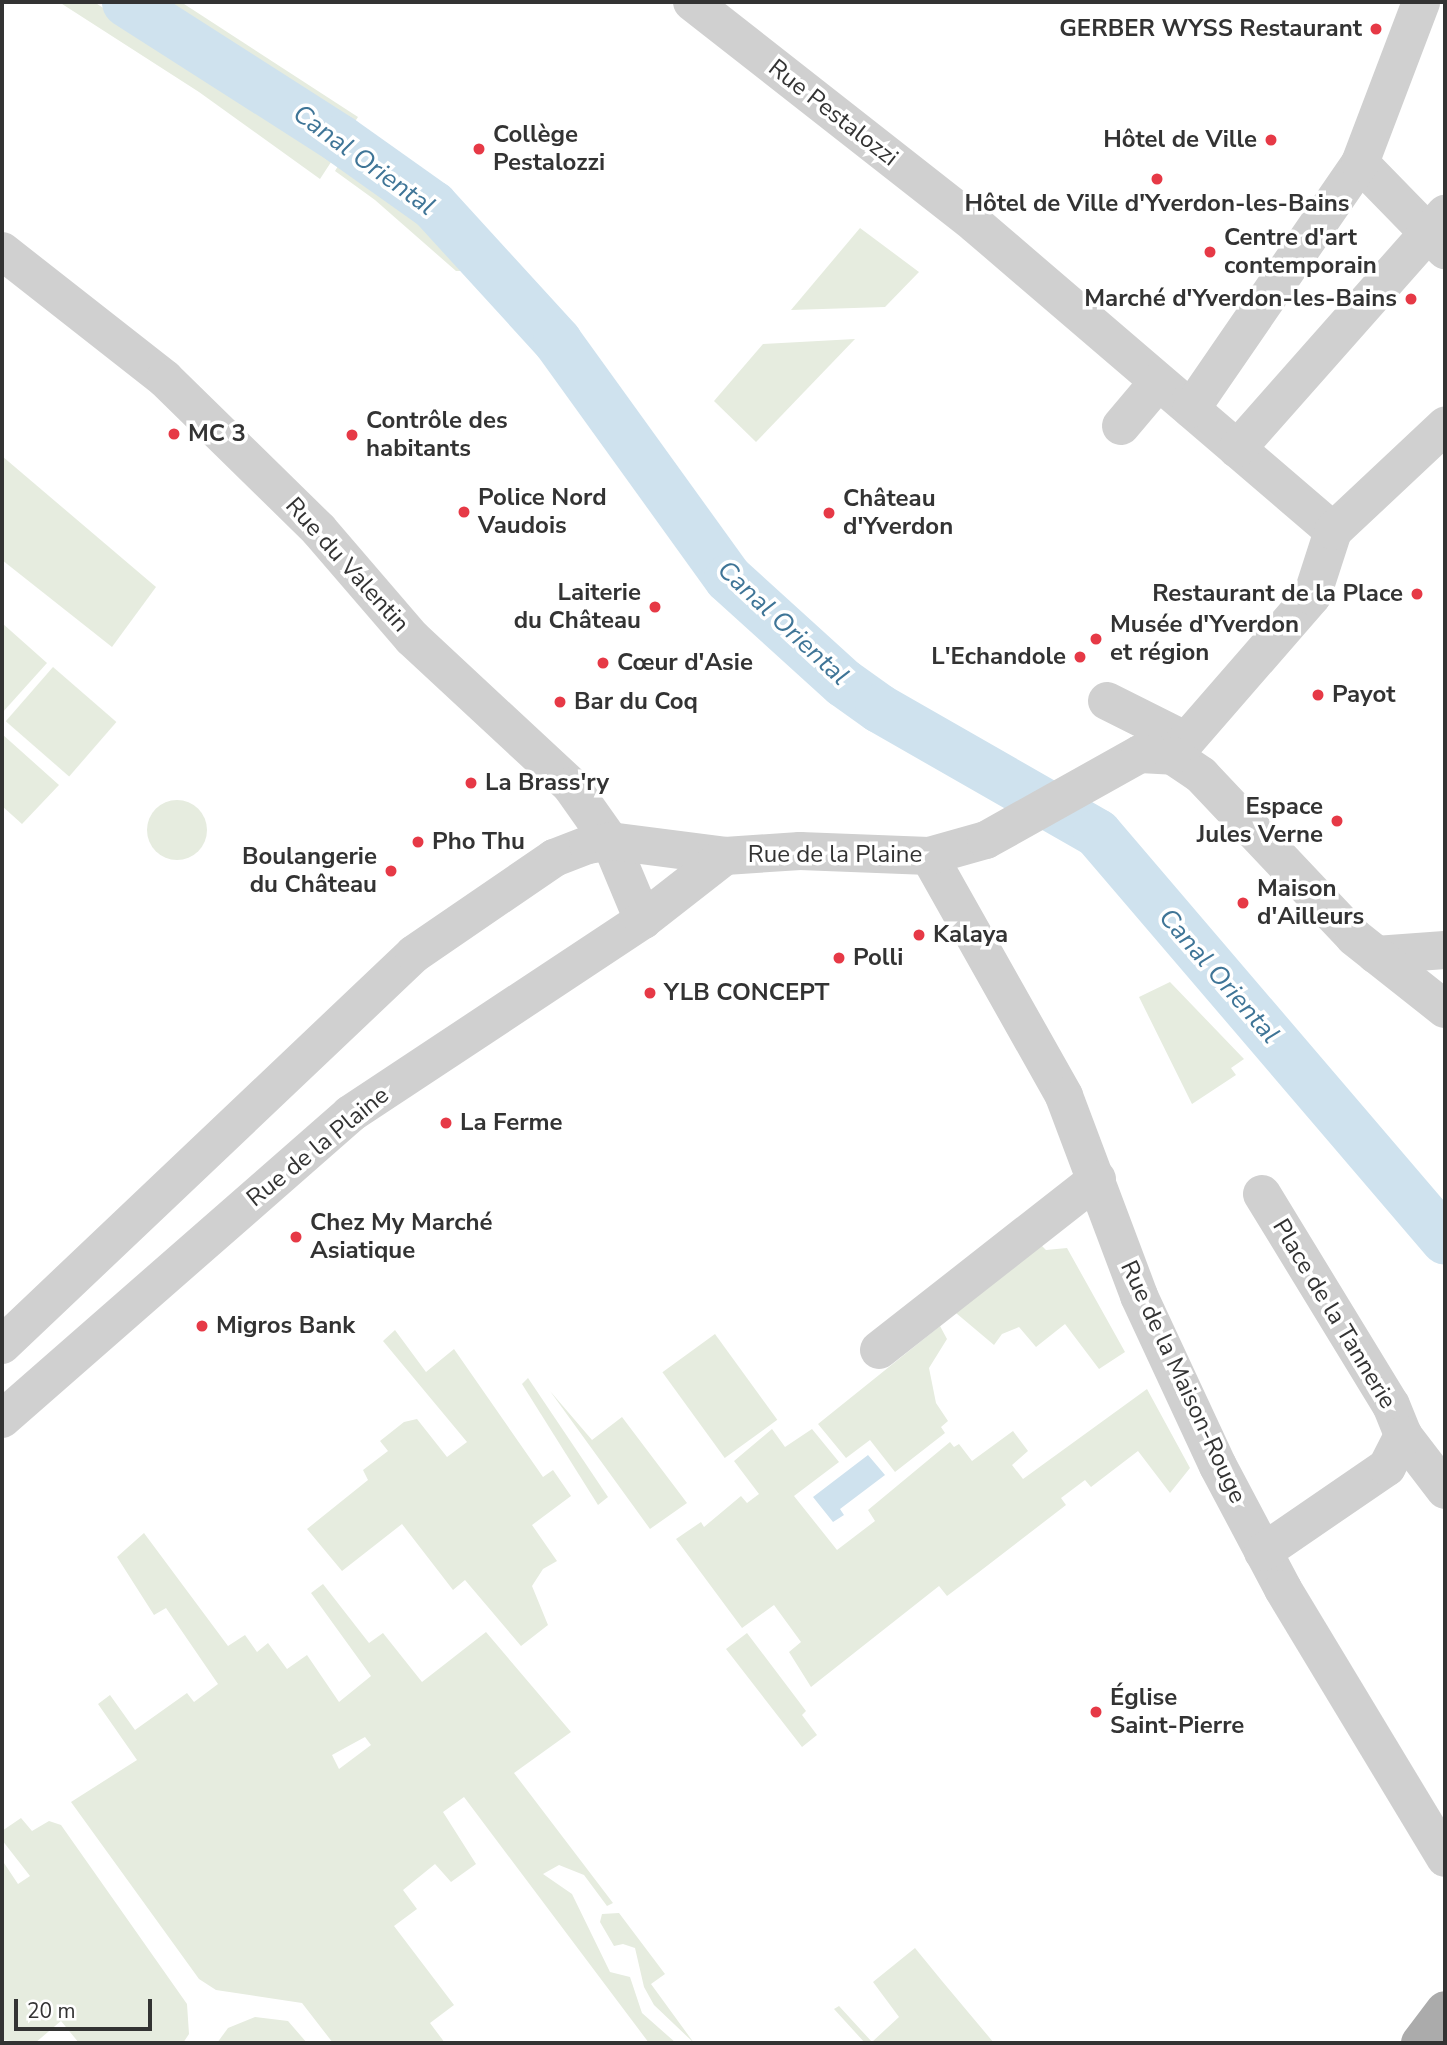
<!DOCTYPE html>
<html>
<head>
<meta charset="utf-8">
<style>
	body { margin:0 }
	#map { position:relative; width:1447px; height:2045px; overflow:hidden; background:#fff; font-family:"Nunito Sans",sans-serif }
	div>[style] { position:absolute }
	.green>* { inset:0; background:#e6ecdf; transform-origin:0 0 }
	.round { border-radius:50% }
	.water>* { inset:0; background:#cfe2ee }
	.canal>* { height:49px; margin:-24.5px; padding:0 24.5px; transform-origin:24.5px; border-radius:24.5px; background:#cfe2ee }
	.minor>* { height:38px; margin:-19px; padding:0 19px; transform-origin:19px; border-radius:19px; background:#d0d0d0 }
	.major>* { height:38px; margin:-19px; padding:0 19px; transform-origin:19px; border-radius:19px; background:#ababab }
	.dots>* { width:19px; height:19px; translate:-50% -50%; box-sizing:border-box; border:4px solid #fff; border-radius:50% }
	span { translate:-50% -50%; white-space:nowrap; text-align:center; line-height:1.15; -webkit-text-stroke:7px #fff; paint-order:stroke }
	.poi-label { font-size:24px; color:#333; font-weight:700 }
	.right { translate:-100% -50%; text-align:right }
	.left { translate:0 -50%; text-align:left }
	.street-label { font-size:24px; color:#333 }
	.water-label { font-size:26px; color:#3f7597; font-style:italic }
	.frame { position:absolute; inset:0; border:4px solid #333; pointer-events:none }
	.scale { position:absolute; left:14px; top:1999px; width:138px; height:32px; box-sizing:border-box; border:4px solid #333; border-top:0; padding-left:9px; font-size:21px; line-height:24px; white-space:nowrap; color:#333; -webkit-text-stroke:5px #fff; paint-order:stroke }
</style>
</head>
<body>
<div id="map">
	<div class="green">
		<i style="clip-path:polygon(59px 2px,94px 2px,335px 156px,320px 179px,199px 92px)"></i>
		<i style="clip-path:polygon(146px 2px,181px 2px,358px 117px,348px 132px)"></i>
		<i style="clip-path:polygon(341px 161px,415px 211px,505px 295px,489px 296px,464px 271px,456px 271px,375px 200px,335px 171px)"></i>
		<i style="clip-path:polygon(860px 228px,919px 272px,885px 307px,791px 310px)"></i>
		<i style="clip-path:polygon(855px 339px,756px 442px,714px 401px,763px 344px)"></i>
		<i style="clip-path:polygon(2px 456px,156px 587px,112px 647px,2px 560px)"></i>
		<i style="clip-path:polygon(2px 623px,47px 663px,2px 713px)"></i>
		<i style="left:53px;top:667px;width:84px;height:72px;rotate:41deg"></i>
		<i style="clip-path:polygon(2px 734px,59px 785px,22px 824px,2px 806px)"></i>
		<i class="round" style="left:147px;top:800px;width:60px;height:60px"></i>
		<i style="clip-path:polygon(1170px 982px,1244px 1059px,1231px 1068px,1236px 1075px,1192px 1104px,1139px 997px)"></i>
		<i style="clip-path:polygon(1039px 1243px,1046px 1250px,1067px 1248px,1125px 1352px,1099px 1369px,1065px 1324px,1036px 1347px,1019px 1327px,1002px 1334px,994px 1345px,956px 1313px)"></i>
		<i style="clip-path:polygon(940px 1326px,947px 1339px,929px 1368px,936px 1403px,948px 1421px,941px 1427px,945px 1433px,895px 1472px,870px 1440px,846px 1458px,818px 1424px)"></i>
		<i style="clip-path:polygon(395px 1330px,426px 1372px,454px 1349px,543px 1477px,553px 1470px,571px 1496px,532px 1525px,557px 1561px,543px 1569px,532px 1586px,548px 1625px,521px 1646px,465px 1580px,453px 1590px,402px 1524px,342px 1571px,307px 1529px,368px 1480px,363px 1470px,388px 1451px,380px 1441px,404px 1422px,417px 1419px,447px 1457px,467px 1442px,383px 1341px)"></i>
		<i style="left:715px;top:1334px;width:106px;height:65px;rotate:54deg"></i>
		<i style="clip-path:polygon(528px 1378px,608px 1497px,598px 1505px,522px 1384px)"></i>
		<i style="clip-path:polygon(1147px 1389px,1190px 1468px,1170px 1493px,1138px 1451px,1091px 1487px,1085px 1480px,1061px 1498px,1066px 1505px,979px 1572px,947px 1596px,939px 1586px,811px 1687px,789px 1652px,801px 1642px,774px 1605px,742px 1628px,676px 1539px,701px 1522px,704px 1527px,741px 1496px,747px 1503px,759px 1494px,734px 1461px,772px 1429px,785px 1447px,812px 1429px,839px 1462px,794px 1496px,837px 1550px,875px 1521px,868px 1510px,950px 1442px,954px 1447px,959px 1444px,972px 1461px,1013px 1431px,1028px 1451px,1012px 1465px,1023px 1479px)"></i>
		<i style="clip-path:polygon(550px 1391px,592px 1440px,622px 1417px,687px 1503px,650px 1529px)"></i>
		<i style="clip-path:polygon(evenodd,144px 1533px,228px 1646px,245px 1635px,257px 1652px,268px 1643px,287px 1669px,307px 1655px,339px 1702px,371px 1676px,311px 1593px,323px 1584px,369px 1643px,383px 1633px,422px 1682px,486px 1632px,571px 1732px,514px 1773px,613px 1903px,607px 1906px,584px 1875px,559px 1865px,543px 1874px,572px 1894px,610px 1972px,630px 1977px,642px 2013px,676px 2043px,649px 2043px,464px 1797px,443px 1812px,476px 1864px,451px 1882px,435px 1864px,403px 1890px,417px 1909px,394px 1926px,454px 2005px,430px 2023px,445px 2043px,333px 2043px,302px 2003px,216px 1990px,199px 1979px,71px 1802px,137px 1760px,98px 1704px,110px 1695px,135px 1730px,187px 1693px,194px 1702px,218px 1684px,166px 1608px,154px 1615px,117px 1557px,144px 1533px,365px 1737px,371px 1745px,339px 1769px,332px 1755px,365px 1737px)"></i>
		<i style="clip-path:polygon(747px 1633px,806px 1711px,802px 1715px,817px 1735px,802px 1747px,726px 1649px)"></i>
		<i style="clip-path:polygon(21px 1818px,32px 1831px,49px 1821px,61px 1825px,187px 2004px,189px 2034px,183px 2043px,79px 2043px,61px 2021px,35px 2043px,2px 2040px,2px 1860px,18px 1884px,30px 1876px,2px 1840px,2px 1831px)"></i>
		<i style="clip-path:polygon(619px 1913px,665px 1974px,651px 1984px,694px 2043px,654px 2005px,644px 1987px,635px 1948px,623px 1944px,614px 1946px,600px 1922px,602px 1914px)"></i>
		<i style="clip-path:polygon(915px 1948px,942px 1981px,994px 2043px,865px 2043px,834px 2009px,839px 2006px,872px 2042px,899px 2017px,873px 1982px)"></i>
		<i style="clip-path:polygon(255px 2017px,288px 2021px,307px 2043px,217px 2043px,228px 2028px)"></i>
	</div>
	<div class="water">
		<i style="clip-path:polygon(868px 1455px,885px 1475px,840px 1509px,844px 1515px,833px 1522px,813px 1497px)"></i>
	</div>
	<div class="canal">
		<i style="left:126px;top:2px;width:254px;rotate:32.6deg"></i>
		<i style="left:340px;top:139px;width:114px;rotate:35.4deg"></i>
		<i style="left:433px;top:205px;width:184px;rotate:47.6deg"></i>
		<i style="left:557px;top:341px;width:292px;rotate:54.2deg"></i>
		<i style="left:728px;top:578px;width:156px;rotate:42.2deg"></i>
		<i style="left:844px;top:683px;width:43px;rotate:35.5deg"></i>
		<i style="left:879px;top:708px;width:251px;rotate:29.8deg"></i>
		<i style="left:1097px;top:833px;width:535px;rotate:49.47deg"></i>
	</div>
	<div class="minor">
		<i style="left:692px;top:2px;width:360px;rotate:38.1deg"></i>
		<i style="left:975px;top:224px;width:472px;rotate:40.6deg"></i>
		<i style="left:1360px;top:163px;width:122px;rotate:45.7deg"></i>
		<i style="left:2px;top:251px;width:207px;rotate:38.1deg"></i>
		<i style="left:165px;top:379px;width:216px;rotate:44.4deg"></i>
		<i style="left:319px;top:530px;width:143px;rotate:49.3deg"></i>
		<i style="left:412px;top:638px;width:217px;rotate:42.9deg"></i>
		<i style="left:571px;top:786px;width:67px;rotate:54.7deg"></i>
		<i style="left:610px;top:841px;width:86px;rotate:67.3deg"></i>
		<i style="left:1191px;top:409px;width:298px;rotate:-55.5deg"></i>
		<i style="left:1360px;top:163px;width:172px;rotate:-69.2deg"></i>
		<i style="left:1121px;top:426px;width:57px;rotate:-49.9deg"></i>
		<i style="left:1237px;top:449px;width:314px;rotate:-48.5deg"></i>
		<i style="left:1107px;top:701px;width:87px;rotate:26.6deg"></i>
		<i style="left:1173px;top:756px;width:212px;rotate:-49deg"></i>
		<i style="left:1312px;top:596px;width:68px;rotate:-72.1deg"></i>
		<i style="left:1333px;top:531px;width:154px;rotate:-43.2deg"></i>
		<i style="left:929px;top:856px;width:275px;rotate:60.6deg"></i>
		<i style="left:1064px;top:1096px;width:214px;rotate:69.4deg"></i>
		<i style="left:1139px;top:1296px;width:187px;rotate:65.1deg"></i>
		<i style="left:1218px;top:1466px;width:139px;rotate:62.1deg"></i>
		<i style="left:1283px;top:1589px;width:314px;rotate:58.9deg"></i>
		<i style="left:1376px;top:955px;width:69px;rotate:-4.1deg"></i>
		<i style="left:1262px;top:1194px;width:247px;rotate:58.6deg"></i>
		<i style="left:1391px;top:1405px;width:32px;rotate:68deg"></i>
		<i style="left:1403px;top:1435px;width:69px;rotate:52.6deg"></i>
		<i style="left:2px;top:1345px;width:568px;rotate:-43.5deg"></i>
		<i style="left:414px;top:954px;width:170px;rotate:-34.4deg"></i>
		<i style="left:554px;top:858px;width:36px;rotate:-21deg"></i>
		<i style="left:588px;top:845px;width:22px;rotate:-10deg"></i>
		<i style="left:610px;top:841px;width:116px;rotate:7.4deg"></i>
		<i style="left:725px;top:856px;width:75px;rotate:-3.8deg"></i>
		<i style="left:800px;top:851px;width:129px;rotate:2.2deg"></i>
		<i style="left:929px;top:856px;width:59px;rotate:-15.7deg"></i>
		<i style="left:986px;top:840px;width:176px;rotate:-29.2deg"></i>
		<i style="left:1140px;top:754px;width:33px;rotate:3deg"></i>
		<i style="left:1173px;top:756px;width:34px;rotate:34deg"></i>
		<i style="left:1201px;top:775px;width:223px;rotate:46.6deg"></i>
		<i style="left:1354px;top:937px;width:116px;rotate:38.4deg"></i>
		<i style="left:879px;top:1350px;width:277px;rotate:-38.1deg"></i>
		<i style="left:2px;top:1419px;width:463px;rotate:-41.2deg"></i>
		<i style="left:350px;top:1114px;width:351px;rotate:-33.5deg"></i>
		<i style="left:643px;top:920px;width:104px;rotate:-38deg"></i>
		<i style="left:1263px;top:1552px;width:150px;rotate:-34.4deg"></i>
		<i style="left:1387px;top:1467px;width:36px;rotate:-63deg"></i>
	</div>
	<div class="major">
		<i style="left:1420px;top:2043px;width:41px;rotate:-52.9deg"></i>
	</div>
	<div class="dots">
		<i style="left:1376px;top:29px;background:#e63946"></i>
		<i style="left:1271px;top:140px;background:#e63946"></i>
		<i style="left:479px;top:149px;background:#e63946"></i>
		<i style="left:1157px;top:179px;background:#e63946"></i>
		<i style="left:1210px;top:252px;background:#e63946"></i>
		<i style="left:1411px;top:299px;background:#e63946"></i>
		<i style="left:174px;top:434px;background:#e63946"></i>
		<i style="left:352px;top:435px;background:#e63946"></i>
		<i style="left:464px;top:512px;background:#e63946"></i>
		<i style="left:829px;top:513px;background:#e63946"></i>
		<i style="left:1417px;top:594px;background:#e63946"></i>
		<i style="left:655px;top:607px;background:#e63946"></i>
		<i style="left:1096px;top:639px;background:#e63946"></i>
		<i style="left:1080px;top:657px;background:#e63946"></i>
		<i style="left:603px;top:663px;background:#e63946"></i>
		<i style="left:1318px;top:695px;background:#e63946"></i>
		<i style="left:560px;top:702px;background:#e63946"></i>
		<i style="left:471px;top:783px;background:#e63946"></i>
		<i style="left:1337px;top:821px;background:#e63946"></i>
		<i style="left:418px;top:842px;background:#e63946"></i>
		<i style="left:391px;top:871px;background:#e63946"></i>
		<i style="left:1243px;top:903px;background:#e63946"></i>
		<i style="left:919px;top:935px;background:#e63946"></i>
		<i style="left:839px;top:958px;background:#e63946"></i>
		<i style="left:650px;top:993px;background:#e63946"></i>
		<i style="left:446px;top:1123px;background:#e63946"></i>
		<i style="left:296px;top:1237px;background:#e63946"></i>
		<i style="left:202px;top:1326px;background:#e63946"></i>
		<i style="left:1096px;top:1712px;background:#e63946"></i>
	</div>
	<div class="poi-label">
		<span class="right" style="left:1362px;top:29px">GERBER WYSS Restaurant</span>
		<span class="left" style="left:493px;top:149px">Collège<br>Pestalozzi</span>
		<span class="right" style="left:1257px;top:140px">Hôtel de Ville</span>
		<span style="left:1157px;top:204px">Hôtel de Ville d'Yverdon-les-Bains</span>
		<span class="left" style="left:1224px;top:252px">Centre d'art<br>contemporain</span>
		<span class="right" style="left:1397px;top:299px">Marché d'Yverdon-les-Bains</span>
		<span class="left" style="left:366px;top:435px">Contrôle des<br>habitants</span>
		<span class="left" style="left:188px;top:434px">MC 3</span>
		<span class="left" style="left:478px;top:512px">Police Nord<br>Vaudois</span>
		<span class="left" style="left:843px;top:513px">Château<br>d'Yverdon</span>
		<span class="right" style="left:641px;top:607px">Laiterie<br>du Château</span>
		<span class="right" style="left:1403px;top:594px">Restaurant de la Place</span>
		<span class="left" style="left:1110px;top:639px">Musée d'Yverdon<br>et région</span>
		<span class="right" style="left:1066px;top:657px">L'Echandole</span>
		<span class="left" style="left:617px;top:663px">Cœur d'Asie</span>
		<span class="left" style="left:1332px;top:695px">Payot</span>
		<span class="left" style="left:574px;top:702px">Bar du Coq</span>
		<span class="left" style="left:485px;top:783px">La Brass'ry</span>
		<span class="right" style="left:1323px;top:821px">Espace<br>Jules Verne</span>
		<span class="left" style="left:432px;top:842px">Pho Thu</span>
		<span class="right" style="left:377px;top:871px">Boulangerie<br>du Château</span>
		<span class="left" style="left:1257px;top:903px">Maison<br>d'Ailleurs</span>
		<span class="left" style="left:933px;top:935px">Kalaya</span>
		<span class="left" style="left:853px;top:958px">Polli</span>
		<span class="left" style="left:664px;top:993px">YLB CONCEPT</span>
		<span class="left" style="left:460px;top:1123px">La Ferme</span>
		<span class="left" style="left:310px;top:1237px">Chez My Marché<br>Asiatique</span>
		<span class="left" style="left:216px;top:1326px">Migros Bank</span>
		<span class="left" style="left:1110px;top:1712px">Église<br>Saint-Pierre</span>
	</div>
	<div class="street-label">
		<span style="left:833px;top:113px;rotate:38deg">Rue Pestalozzi</span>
		<span style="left:347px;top:565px;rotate:48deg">Rue du Valentin</span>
		<span style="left:835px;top:855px">Rue de la Plaine</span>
		<span style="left:318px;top:1147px;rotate:-39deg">Rue de la Plaine</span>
		<span style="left:1334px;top:1314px;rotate:59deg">Place de la Tannerie</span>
		<span style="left:1183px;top:1382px;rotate:65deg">Rue de la Maison-Rouge</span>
	</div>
	<div class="water-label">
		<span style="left:364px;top:160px;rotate:36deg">Canal Oriental</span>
		<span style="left:783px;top:623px;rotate:43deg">Canal Oriental</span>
		<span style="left:1219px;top:976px;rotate:49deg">Canal Oriental</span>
	</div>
	<div class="frame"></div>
	<div class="scale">20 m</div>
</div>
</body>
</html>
